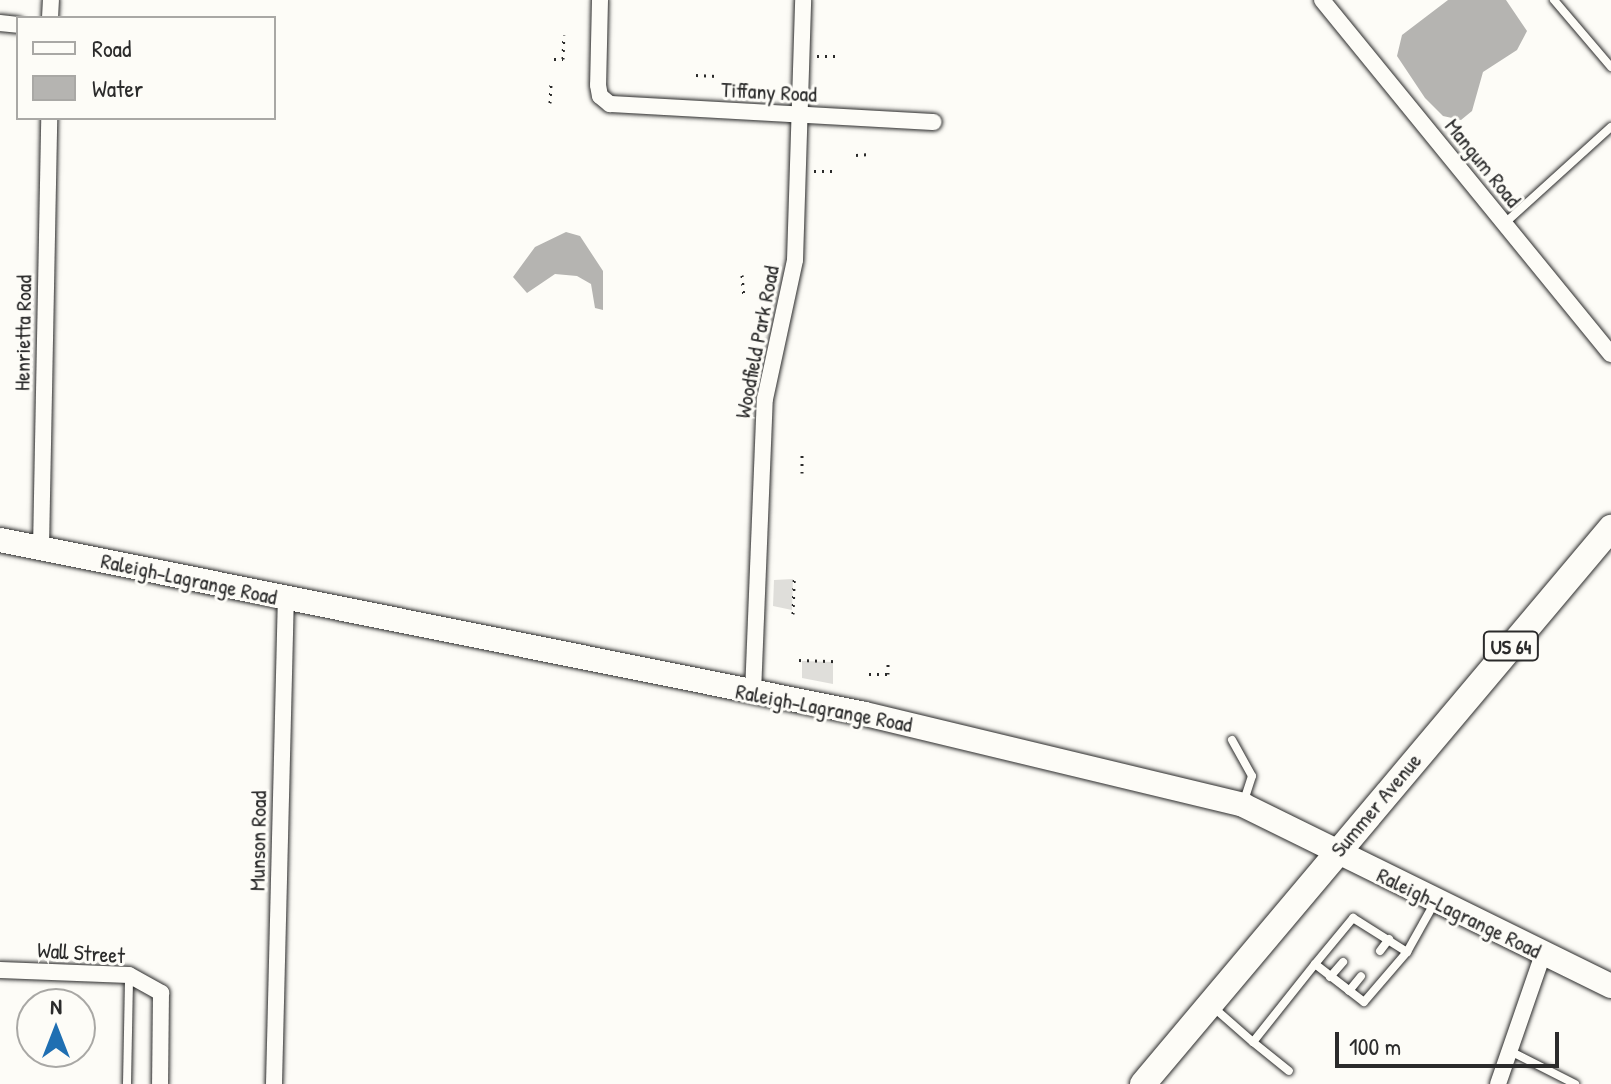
<!DOCTYPE html>
<html>
<head>
<meta charset="utf-8">
<style>
	body { margin:0 }
	#map { position:relative; width:1611px; height:1084px; overflow:hidden; background:#fdfcf7; font-family:"Patrick Hand",sans-serif }
	div>[style] { position:absolute }
	.green>* { inset:0; background:#dfdeda }
	.water>* { inset:0; background:#b5b4b1 }
	.path>* { height:3px; margin-top:-1.5px; transform-origin:0; background:repeating-linear-gradient(90deg,#2b2b2b 0 2px,transparent 0 8px) }
	.roads { filter:drop-shadow(0 0 2px #2b2b2b) drop-shadow(0 0 2px #2b2b2b) }
	.lane>* { height:8px; margin:-4px; padding:0 4px; transform-origin:4px; border-radius:4px; background:#fdfcf7 }
	.street>* { height:16px; margin:-8px; padding:0 8px; transform-origin:8px; border-radius:8px; background:#fdfcf7 }
	.secondary>* { height:24px; margin:-12px; padding:0 12px; transform-origin:12px; border-radius:12px; background:#fdfcf7 }
	.primary>* { height:26px; margin:-13px; padding:0 13px; transform-origin:13px; border-radius:13px; background:#fdfcf7 }
	span { translate:-50% -50%; white-space:nowrap; text-align:center; line-height:1.15; -webkit-text-stroke:6px #fdfcf7; paint-order:stroke }
	.shield-label span { padding:2px 6px; background:#fdfcf7; border:2px solid; border-radius:6px; -webkit-text-stroke-width:0 }
	.shield-label { font-size:20px; color:#2b2b2b; font-weight:700 }
	.street-label { font-size:22px; color:#2b2b2b }
	.legend { position:absolute; left:16px; top:16px; width:260px; height:104px; box-sizing:border-box; background:#fdfcf7; border:2px solid #a9a8a5; margin:0; padding:10px 14px; list-style:none; font-size:24px; color:#2b2b2b }
	.legend li { display:flex; align-items:center; gap:16px; height:40px }
	.legend b { width:40px; border:2px solid #a9a8a5 }
	.north { position:absolute; left:16px; top:988px; width:80px; height:80px; box-sizing:border-box; background:#fdfcf7; border:2px solid #a9a8a5; border-radius:50%; rotate:0deg; font-size:22px; font-weight:700; line-height:32px; text-align:center; color:#2b2b2b }
	.north::after { content:''; display:block; margin:auto; width:28px; height:36px; background:#1f6fb2; clip-path:polygon(50% 0,100% 100%,50% 72%,0 100%) }
	.scale { position:absolute; left:1335px; top:1032px; width:224px; height:36px; box-sizing:border-box; border:4px solid #2b2b2b; border-top:0; padding-left:10px; font-size:24px; line-height:28px; white-space:nowrap; color:#2b2b2b; -webkit-text-stroke:6px #fdfcf7; paint-order:stroke }
</style>
</head>
<body>
<div id="map">
	<div class="green">
		<i style="clip-path:polygon(793px 579px,792px 610px,773px 606px,774px 580px)"></i>
		<i style="clip-path:polygon(802px 661px,833px 662px,833px 684px,802px 678px)"></i>
	</div>
	<div class="water">
		<i style="clip-path:polygon(1448px 0,1506px 0,1527px 31px,1517px 50px,1483px 72px,1472px 111px,1461px 120px,1443px 116px,1425px 98px,1397px 56px,1402px 35px)"></i>
		<i style="clip-path:polygon(566px 232px,580px 236px,603px 271px,603px 310px,595px 308px,591px 284px,577px 276px,555px 274px,527px 293px,513px 277px,535px 247px)"></i>
	</div>
	<div class="path">
		<i style="left:817px;top:56px;width:20px"></i>
		<i style="left:554px;top:59px;width:9px"></i>
		<i style="left:563px;top:59px;width:24px;rotate:-88deg"></i>
		<i style="left:696px;top:75px;width:21px;rotate:3deg"></i>
		<i style="left:550px;top:103px;width:21px;rotate:-87deg"></i>
		<i style="left:856px;top:155px;width:14px;rotate:-4deg"></i>
		<i style="left:814px;top:171px;width:20px"></i>
		<i style="left:742px;top:275px;width:23px;rotate:85deg"></i>
		<i style="left:802px;top:473px;width:18px;rotate:-90deg"></i>
		<i style="left:793px;top:614px;width:38px;rotate:-88deg"></i>
		<i style="left:799px;top:660px;width:38px;rotate:2deg"></i>
		<i style="left:869px;top:674px;width:19px"></i>
		<i style="left:888px;top:674px;width:15px;rotate:-90deg"></i>
	</div>
	<div class="roads">
		<div class="lane">
			<i style="left:1554px;top:0;width:88px;rotate:49.6deg"></i>
			<i style="left:1505px;top:223px;width:143px;rotate:-42.2deg"></i>
			<i style="left:1232px;top:740px;width:41px;rotate:60.9deg"></i>
			<i style="left:1252px;top:776px;width:25px;rotate:108deg"></i>
			<i style="left:1380px;top:951px;width:15px;rotate:-53deg"></i>
			<i style="left:1315px;top:964px;width:60px;rotate:-50.4deg"></i>
			<i style="left:1353px;top:918px;width:64px;rotate:32.2deg"></i>
			<i style="left:1330px;top:977px;width:20px;rotate:-49deg"></i>
			<i style="left:1349px;top:991px;width:19px;rotate:-51deg"></i>
			<i style="left:1213px;top:1007px;width:53px;rotate:41.2deg"></i>
			<i style="left:1253px;top:1042px;width:100px;rotate:-51.5deg"></i>
			<i style="left:1315px;top:964px;width:62px;rotate:37.8deg"></i>
			<i style="left:1364px;top:1002px;width:66px;rotate:-49.3deg"></i>
			<i style="left:1407px;top:952px;width:57px;rotate:-60.8deg"></i>
			<i style="left:1253px;top:1042px;width:46px;rotate:38.9deg"></i>
			<i style="left:1510px;top:1051px;width:73px;rotate:26.9deg"></i>
			<i style="left:127px;top:1084px;width:108px;rotate:-88.9deg"></i>
		</div>
		<div class="street">
			<i style="left:600px;top:0;width:85px;rotate:91.3deg"></i>
			<i style="left:598px;top:85px;width:11px;rotate:80deg"></i>
			<i style="left:600px;top:96px;width:13px;rotate:39deg"></i>
			<i style="left:610px;top:104px;width:324px;rotate:3.2deg"></i>
			<i style="left:1322px;top:0;width:457px;rotate:50.8deg"></i>
			<i style="left:50px;top:18px;width:18px;rotate:-87deg"></i>
			<i style="left:0;top:23px;width:18px;rotate:6deg"></i>
			<i style="left:41px;top:548px;width:430px;rotate:-88.9deg"></i>
			<i style="left:753px;top:693px;width:294px;rotate:-87.7deg"></i>
			<i style="left:765px;top:399px;width:142px;rotate:-77.8deg"></i>
			<i style="left:795px;top:260px;width:260px;rotate:-88.2deg"></i>
			<i style="left:0;top:970px;width:129px;rotate:2.2deg"></i>
			<i style="left:129px;top:975px;width:37px;rotate:29deg"></i>
			<i style="left:161px;top:993px;width:91px;rotate:90.6deg"></i>
			<i style="left:274px;top:1084px;width:485px;rotate:-88.6deg"></i>
			<i style="left:1498px;top:1084px;width:138px;rotate:-70.9deg"></i>
		</div>
		<div class="secondary">
			<i style="left:0;top:540px;width:882px;rotate:11.37deg"></i>
			<i style="left:865px;top:714px;width:389px;rotate:13.5deg"></i>
			<i style="left:1243px;top:805px;width:410px;rotate:26.2deg"></i>
		</div>
		<div class="primary">
			<i style="left:1143px;top:1084px;width:727px;rotate:-49.91deg"></i>
		</div>
	</div>
	<div class="shield-label">
		<span style="left:1511px;top:646px">US 64</span>
	</div>
	<div class="street-label">
		<span style="left:769px;top:92px;rotate:3deg">Tiffany Road</span>
		<span style="left:1483px;top:163px;rotate:51deg">Mangum Road</span>
		<span style="left:23px;top:333px;rotate:-89deg">Henrietta Road</span>
		<span style="left:757px;top:342px;rotate:-79deg">Woodfield Park Road</span>
		<span style="left:189px;top:579px;rotate:12deg">Raleigh-Lagrange Road</span>
		<span style="left:824px;top:708px;rotate:11deg">Raleigh-Lagrange Road</span>
		<span style="left:1376px;top:805px;rotate:-50deg">Summer Avenue</span>
		<span style="left:258px;top:841px;rotate:-89deg">Munson Road</span>
		<span style="left:1459px;top:913px;rotate:26deg">Raleigh-Lagrange Road</span>
		<span style="left:81px;top:953px;rotate:4deg">Wall Street</span>
	</div>
	<ul class="legend">
	<li><b style="height:10px;background:#fdfcf7"></b>Road</li>
	<li><b style="height:22px;background:#b5b4b1"></b>Water</li>
	</ul>
	<div class="north">N</div>
	<div class="scale">100 m</div>
</div>
</body>
</html>
